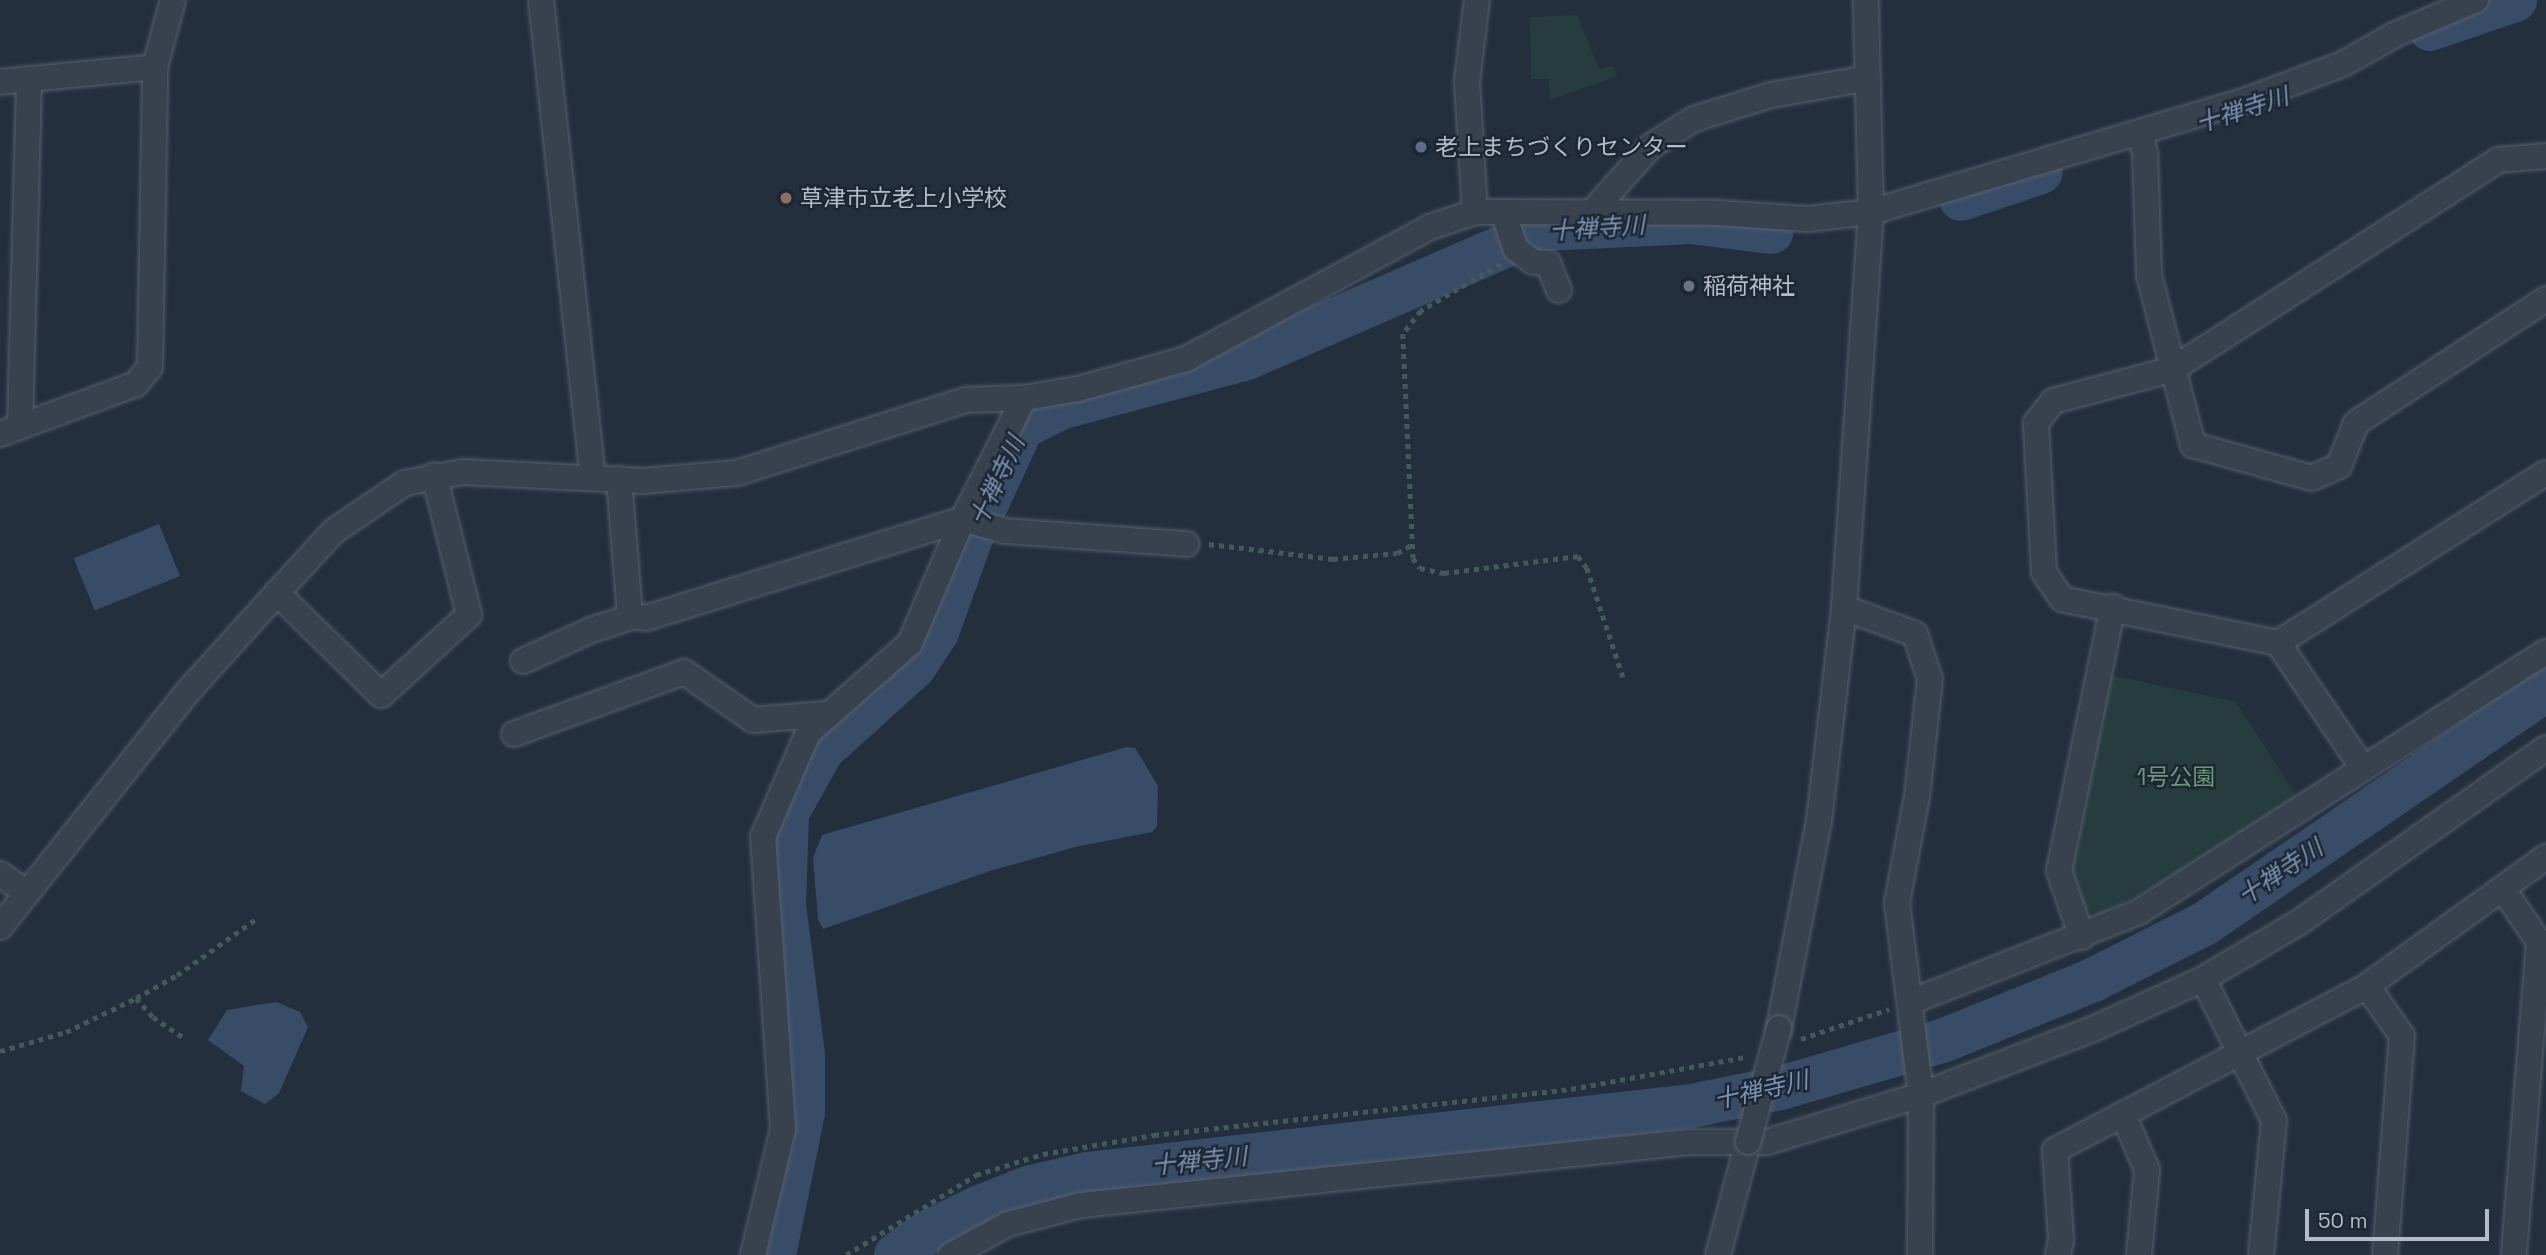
<!DOCTYPE html>
<html>
<head>
<meta charset="utf-8">
<style>
	body { margin:0 }
	#map { position:relative; width:2546px; height:1255px; overflow:hidden; background:#242f3e; font-family:"Space Grotesk","Noto Sans JP",sans-serif }
	div>[style] { position:absolute }
	.green>* { inset:0; background:#263c3f }
	.water>* { inset:0; background:#394c67; transform-origin:0 0 }
	.river>* { height:44px; margin:-22px; padding:0 22px; transform-origin:22px; border-radius:22px; background:#394c67 }
	.path>* { height:4.5px; margin-top:-2.25px; transform-origin:0; background:repeating-linear-gradient(90deg,#44595c 0 5px,transparent 0 10px) }
	.roads { filter:drop-shadow(0 0 2px #565f6c) drop-shadow(0 0 2px #565f6c) }
	.minor>* { height:24px; margin:-12px; padding:0 12px; transform-origin:12px; border-radius:12px; background:#38414e }
	.bridges { filter:drop-shadow(0 0 2px #565f6c) drop-shadow(0 0 2px #565f6c) }
	.minor-bridge>* { height:24px; margin:-12px; padding:0 12px; transform-origin:12px; border-radius:12px; background:#38414e }
	.dots>* { width:19px; height:19px; translate:-50% -50%; box-sizing:border-box; border:4px solid #1d2633; border-radius:50% }
	span { translate:-50% -50%; white-space:nowrap; text-align:center; line-height:1.15; -webkit-text-stroke:5px #1d2633; paint-order:stroke }
	.poi-label { font-size:23px; color:#b4bcc9 }
	.left { translate:0 -50%; text-align:left }
	.park-label { font-size:23px; color:#6b9a76 }
	.water-label { font-size:24px; color:#7c92b1; font-style:italic }
	.scale { position:absolute; left:2305px; top:1209px; width:184px; height:32px; box-sizing:border-box; border:4px solid #b4bcc9; border-top:0; padding-left:9px; font-size:21px; line-height:24px; white-space:nowrap; color:#b4bcc9; -webkit-text-stroke:5px #1d2633; paint-order:stroke }
</style>
</head>
<body>
<div id="map">
	<div class="green">
		<i style="clip-path:polygon(1577px 15px,1599px 69px,1614px 66px,1617px 76px,1550px 100px,1549px 79px,1531px 79px,1530px 17px)"></i>
		<i style="clip-path:polygon(2111px 675px,2236px 702px,2299px 800px,2214px 854px,2100px 915px,2082px 908px,2071px 861px)"></i>
	</div>
	<div class="water">
		<i style="left:159px;top:524px;width:56px;height:92px;rotate:68deg"></i>
		<i style="clip-path:polygon(1127px 747px,1135px 748px,1158px 786px,1157px 826px,1152px 832px,1075px 847px,990px 871px,823px 929px,818px 919px,813px 858px,822px 835px)"></i>
		<i style="clip-path:polygon(276px 1002px,300px 1012px,308px 1027px,279px 1093px,265px 1104px,241px 1091px,244px 1066px,208px 1040px,227px 1010px)"></i>
	</div>
	<div class="river">
		<i style="left:2430px;top:29px;width:90px;rotate:-18.8deg"></i>
		<i style="left:1961px;top:199px;width:84px;rotate:-18.6deg"></i>
		<i style="left:774px;top:1255px;width:146px;rotate:-78.5deg"></i>
		<i style="left:803px;top:1112px;width:57px;rotate:-90deg"></i>
		<i style="left:803px;top:1055px;width:151px;rotate:-97.2deg"></i>
		<i style="left:784px;top:905px;width:92px;rotate:-88.1deg"></i>
		<i style="left:787px;top:813px;width:72px;rotate:-60.9deg"></i>
		<i style="left:822px;top:750px;width:124px;rotate:-42.1deg"></i>
		<i style="left:914px;top:667px;width:42px;rotate:-56.7deg"></i>
		<i style="left:937px;top:632px;width:98px;rotate:-70.3deg"></i>
		<i style="left:970px;top:540px;width:124px;rotate:-65.3deg"></i>
		<i style="left:1022px;top:427px;width:46px;rotate:-26deg"></i>
		<i style="left:1063px;top:407px;width:190px;rotate:-14.9deg"></i>
		<i style="left:1247px;top:358px;width:324px;rotate:-23.5deg"></i>
		<i style="left:1544px;top:229px;width:147px;rotate:-2.7deg"></i>
		<i style="left:1691px;top:222px;width:81px;rotate:7.1deg"></i>
		<i style="left:896px;top:1255px;width:39px;rotate:-36deg"></i>
		<i style="left:928px;top:1232px;width:58px;rotate:-25.7deg"></i>
		<i style="left:980px;top:1207px;width:52px;rotate:-21.6deg"></i>
		<i style="left:1028px;top:1188px;width:61px;rotate:-13.3deg"></i>
		<i style="left:1087px;top:1174px;width:608px;rotate:-6.42deg"></i>
		<i style="left:1691px;top:1106px;width:91px;rotate:-11.4deg"></i>
		<i style="left:1780px;top:1088px;width:169px;rotate:-16.2deg"></i>
		<i style="left:1942px;top:1041px;width:161px;rotate:-21.9deg"></i>
		<i style="left:2091px;top:981px;width:127px;rotate:-26.8deg"></i>
		<i style="left:2204px;top:924px;width:414px;rotate:-34.4deg"></i>
	</div>
	<div class="path">
		<i style="left:1501px;top:264px;width:93px;rotate:149.6deg"></i>
		<i style="left:1421px;top:311px;width:29px;rotate:128deg"></i>
		<i style="left:1403px;top:334px;width:224px;rotate:87.4deg"></i>
		<i style="left:1413px;top:558px;width:12px;rotate:55deg"></i>
		<i style="left:1420px;top:568px;width:25px;rotate:12deg"></i>
		<i style="left:1444px;top:573px;width:135px;rotate:-7.2deg"></i>
		<i style="left:1578px;top:556px;width:15px;rotate:53deg"></i>
		<i style="left:1587px;top:568px;width:115px;rotate:71.7deg"></i>
		<i style="left:1209px;top:544px;width:125px;rotate:6.9deg"></i>
		<i style="left:1333px;top:559px;width:64px;rotate:-5.4deg"></i>
		<i style="left:1397px;top:553px;width:18px;rotate:-29deg"></i>
		<i style="left:136px;top:998px;width:47px;rotate:-29.3deg"></i>
		<i style="left:177px;top:975px;width:97px;rotate:-35.3deg"></i>
		<i style="left:1801px;top:1039px;width:93px;rotate:-18.8deg"></i>
		<i style="left:0;top:1051px;width:69px;rotate:-16.1deg"></i>
		<i style="left:66px;top:1032px;width:78px;rotate:-25.9deg"></i>
		<i style="left:136px;top:998px;width:25px;rotate:48deg"></i>
		<i style="left:153px;top:1017px;width:36px;rotate:34deg"></i>
		<i style="left:846px;top:1255px;width:153px;rotate:-31.6deg"></i>
		<i style="left:976px;top:1175px;width:70px;rotate:-17.4deg"></i>
		<i style="left:1043px;top:1154px;width:113px;rotate:-9.7deg"></i>
		<i style="left:1154px;top:1135px;width:420px;rotate:-6.3deg"></i>
		<i style="left:1571px;top:1089px;width:178px;rotate:-10.4deg"></i>
	</div>
	<div class="roads">
		<div class="minor">
			<i style="left:541px;top:0;width:480px;rotate:83.8deg"></i>
			<i style="left:0;top:82px;width:156px;rotate:-5.5deg"></i>
			<i style="left:2140px;top:133px;width:21px;rotate:76deg"></i>
			<i style="left:2145px;top:153px;width:122px;rotate:88.1deg"></i>
			<i style="left:2149px;top:275px;width:176px;rotate:75.5deg"></i>
			<i style="left:2193px;top:445px;width:123px;rotate:15.5deg"></i>
			<i style="left:2312px;top:478px;width:30px;rotate:-24deg"></i>
			<i style="left:2339px;top:466px;width:46px;rotate:-68.4deg"></i>
			<i style="left:2356px;top:423px;width:227px;rotate:-33.1deg"></i>
			<i style="left:1593px;top:211px;width:87px;rotate:-48.3deg"></i>
			<i style="left:1651px;top:146px;width:51px;rotate:-32.1deg"></i>
			<i style="left:1694px;top:119px;width:81px;rotate:-17.3deg"></i>
			<i style="left:1771px;top:95px;width:98px;rotate:-9.9deg"></i>
			<i style="left:1475px;top:212px;width:131px;rotate:-93.5deg"></i>
			<i style="left:1467px;top:81px;width:82px;rotate:-83deg"></i>
			<i style="left:1503px;top:212px;width:39px;rotate:71deg"></i>
			<i style="left:1516px;top:249px;width:21px;rotate:37deg"></i>
			<i style="left:1533px;top:262px;width:15px;rotate:4deg"></i>
			<i style="left:1548px;top:263px;width:29px;rotate:68deg"></i>
			<i style="left:20px;top:427px;width:347px;rotate:-88.5deg"></i>
			<i style="left:0;top:434px;width:145px;rotate:-20.2deg"></i>
			<i style="left:136px;top:384px;width:22px;rotate:-51deg"></i>
			<i style="left:150px;top:367px;width:300px;rotate:-89deg"></i>
			<i style="left:155px;top:67px;width:69px;rotate:-75deg"></i>
			<i style="left:619px;top:479px;width:138px;rotate:85.4deg"></i>
			<i style="left:277px;top:593px;width:146px;rotate:44.4deg"></i>
			<i style="left:381px;top:695px;width:119px;rotate:-42.3deg"></i>
			<i style="left:469px;top:615px;width:144px;rotate:-104deg"></i>
			<i style="left:1844px;top:608px;width:76px;rotate:20.1deg"></i>
			<i style="left:1915px;top:634px;width:47px;rotate:71.6deg"></i>
			<i style="left:1930px;top:679px;width:118px;rotate:96.3deg"></i>
			<i style="left:1917px;top:796px;width:109px;rotate:100.6deg"></i>
			<i style="left:1897px;top:903px;width:193px;rotate:82.9deg"></i>
			<i style="left:1921px;top:1095px;width:160px;rotate:90.4deg"></i>
			<i style="left:2278px;top:643px;width:317px;rotate:-32.4deg"></i>
			<i style="left:523px;top:661px;width:75px;rotate:-24.5deg"></i>
			<i style="left:591px;top:630px;width:45px;rotate:-18deg"></i>
			<i style="left:634px;top:616px;width:12px;rotate:9deg"></i>
			<i style="left:646px;top:618px;width:332px;rotate:-17.3deg"></i>
			<i style="left:963px;top:519px;width:44px;rotate:15.9deg"></i>
			<i style="left:1005px;top:531px;width:182px;rotate:4.1deg"></i>
			<i style="left:514px;top:734px;width:181px;rotate:-20deg"></i>
			<i style="left:684px;top:672px;width:84px;rotate:34.8deg"></i>
			<i style="left:753px;top:720px;width:73px;rotate:-4.7deg"></i>
			<i style="left:2363px;top:768px;width:151px;rotate:-124.2deg"></i>
			<i style="left:2278px;top:643px;width:220px;rotate:-168.5deg"></i>
			<i style="left:2062px;top:599px;width:32px;rotate:-124deg"></i>
			<i style="left:2044px;top:572px;width:149px;rotate:-93.1deg"></i>
			<i style="left:2036px;top:423px;width:28px;rotate:-52deg"></i>
			<i style="left:2053px;top:401px;width:124px;rotate:-14.9deg"></i>
			<i style="left:2173px;top:369px;width:386px;rotate:-32.7deg"></i>
			<i style="left:2498px;top:160px;width:48px;rotate:-4.8deg"></i>
			<i style="left:0;top:874px;width:32px;rotate:35deg"></i>
			<i style="left:2503px;top:889px;width:64px;rotate:55.8deg"></i>
			<i style="left:2539px;top:942px;width:314px;rotate:94.6deg"></i>
			<i style="left:0;top:927px;width:306px;rotate:-51.4deg"></i>
			<i style="left:191px;top:688px;width:128px;rotate:-47.8deg"></i>
			<i style="left:277px;top:593px;width:84px;rotate:-47.4deg"></i>
			<i style="left:334px;top:531px;width:86px;rotate:-34.1deg"></i>
			<i style="left:405px;top:483px;width:59px;rotate:-10.7deg"></i>
			<i style="left:463px;top:472px;width:180px;rotate:2.9deg"></i>
			<i style="left:643px;top:481px;width:94px;rotate:-4.9deg"></i>
			<i style="left:737px;top:473px;width:240px;rotate:-17.7deg"></i>
			<i style="left:966px;top:400px;width:58px;rotate:-2deg"></i>
			<i style="left:1024px;top:398px;width:55px;rotate:-9.5deg"></i>
			<i style="left:1078px;top:389px;width:112px;rotate:-15.5deg"></i>
			<i style="left:1186px;top:359px;width:277px;rotate:-28.4deg"></i>
			<i style="left:1430px;top:227px;width:47px;rotate:-18.4deg"></i>
			<i style="left:1475px;top:212px;width:242px;rotate:0.2deg"></i>
			<i style="left:1717px;top:213px;width:90px;rotate:3.8deg"></i>
			<i style="left:1807px;top:219px;width:64px;rotate:-6.2deg"></i>
			<i style="left:1871px;top:212px;width:389px;rotate:-16.6deg"></i>
			<i style="left:2244px;top:101px;width:106px;rotate:-20.5deg"></i>
			<i style="left:2343px;top:64px;width:61px;rotate:-29.5deg"></i>
			<i style="left:2396px;top:34px;width:87px;rotate:-23deg"></i>
			<i style="left:2082px;top:937px;width:70px;rotate:-109.2deg"></i>
			<i style="left:2059px;top:871px;width:270px;rotate:-78.5deg"></i>
			<i style="left:2203px;top:979px;width:159px;rotate:63.4deg"></i>
			<i style="left:2274px;top:1121px;width:135px;rotate:95.5deg"></i>
			<i style="left:2367px;top:986px;width:61px;rotate:55deg"></i>
			<i style="left:2402px;top:1036px;width:220px;rotate:94.4deg"></i>
			<i style="left:1913px;top:1001px;width:243px;rotate:-21.5deg"></i>
			<i style="left:2139px;top:912px;width:483px;rotate:-32.6deg"></i>
			<i style="left:1779px;top:1028px;width:211px;rotate:-79.1deg"></i>
			<i style="left:1819px;top:821px;width:214px;rotate:-83.3deg"></i>
			<i style="left:1844px;top:608px;width:397px;rotate:-86.1deg"></i>
			<i style="left:1871px;top:212px;width:212px;rotate:-91.4deg"></i>
			<i style="left:2123px;top:1114px;width:61px;rotate:66.8deg"></i>
			<i style="left:2147px;top:1170px;width:85px;rotate:95.4deg"></i>
			<i style="left:753px;top:1255px;width:130px;rotate:-76.6deg"></i>
			<i style="left:783px;top:1129px;width:293px;rotate:-93.9deg"></i>
			<i style="left:763px;top:837px;width:113px;rotate:-66.6deg"></i>
			<i style="left:808px;top:733px;width:136px;rotate:-41.4deg"></i>
			<i style="left:910px;top:643px;width:135px;rotate:-66.9deg"></i>
			<i style="left:963px;top:519px;width:136px;rotate:-63.2deg"></i>
			<i style="left:951px;top:1255px;width:65px;rotate:-28.5deg"></i>
			<i style="left:1008px;top:1224px;width:75px;rotate:-14.6deg"></i>
			<i style="left:1081px;top:1205px;width:612px;rotate:-5.91deg"></i>
			<i style="left:1690px;top:1142px;width:77px"></i>
			<i style="left:1767px;top:1142px;width:161px;rotate:-17deg"></i>
			<i style="left:1921px;top:1095px;width:184px;rotate:-21deg"></i>
			<i style="left:2093px;top:1029px;width:121px;rotate:-24.4deg"></i>
			<i style="left:2203px;top:979px;width:114px;rotate:-30.6deg"></i>
			<i style="left:2301px;top:921px;width:300px;rotate:-35.2deg"></i>
			<i style="left:1718px;top:1255px;width:117px;rotate:-75.1deg"></i>
			<i style="left:2058px;top:1255px;width:16px;rotate:-79deg"></i>
			<i style="left:2061px;top:1239px;width:89px;rotate:-93.9deg"></i>
			<i style="left:2055px;top:1150px;width:352px;rotate:-27.7deg"></i>
			<i style="left:2367px;top:986px;width:221px;rotate:-35.8deg"></i>
		</div>
	</div>
	<div class="bridges">
		<div class="minor-bridge">
			<i style="left:1748px;top:1142px;width:118px;rotate:-74.8deg"></i>
		</div>
	</div>
	<div class="dots">
		<i style="left:1421px;top:147px;background:#5c6f8a"></i>
		<i style="left:786px;top:198px;background:#8d6e63"></i>
		<i style="left:1689px;top:286px;background:#6b7280"></i>
	</div>
	<div class="poi-label">
		<span class="left" style="left:1435px;top:147px">老上まちづくりセンター</span>
		<span class="left" style="left:800px;top:198px">草津市立老上小学校</span>
		<span class="left" style="left:1703px;top:286px">稲荷神社</span>
	</div>
	<div class="park-label">
		<span style="left:2176px;top:777px">1号公園</span>
	</div>
	<div class="water-label">
		<span style="left:2242px;top:110px;rotate:-18deg">十禅寺川</span>
		<span style="left:1597px;top:228px;rotate:-4deg">十禅寺川</span>
		<span style="left:997px;top:481px;rotate:-65deg">十禅寺川</span>
		<span style="left:2280px;top:872px;rotate:-34deg">十禅寺川</span>
		<span style="left:1761px;top:1090px;rotate:-13deg">十禅寺川</span>
		<span style="left:1199px;top:1161px;rotate:-6deg">十禅寺川</span>
	</div>
	<div class="scale">50 m</div>
</div>
</body>
</html>
